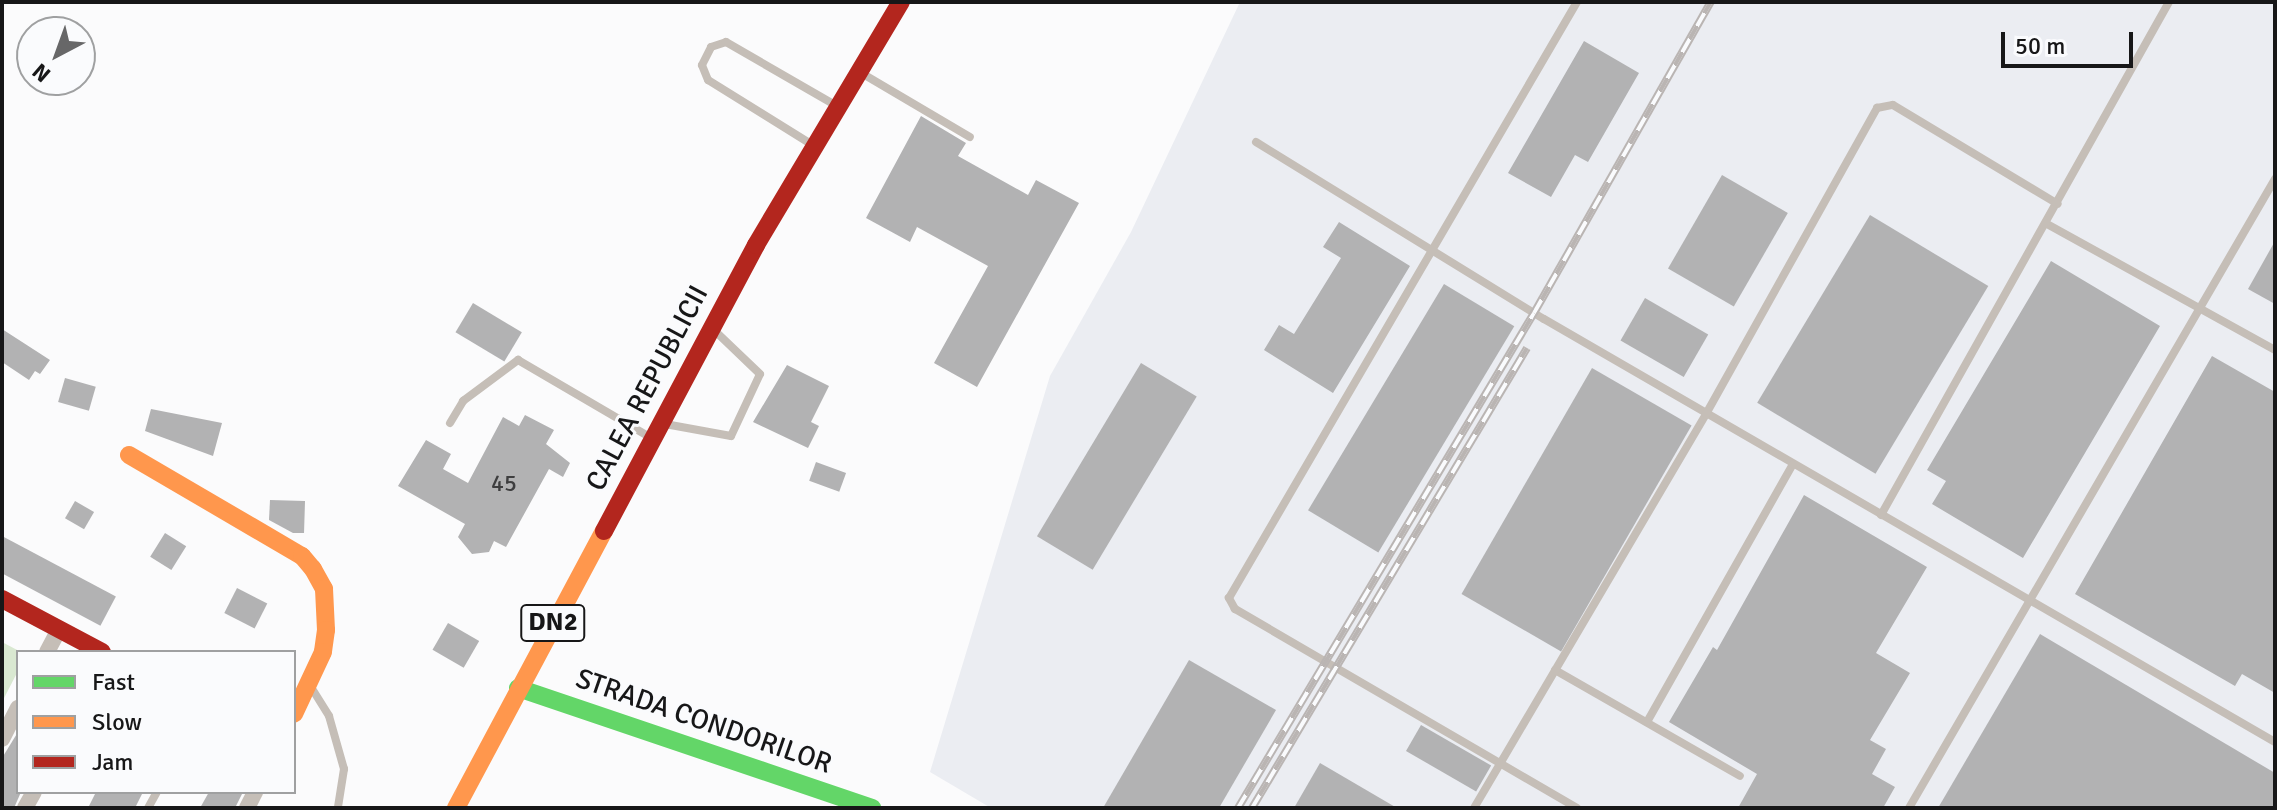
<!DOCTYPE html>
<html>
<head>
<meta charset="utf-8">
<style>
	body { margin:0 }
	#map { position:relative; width:2277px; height:810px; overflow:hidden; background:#fbfbfc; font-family:Signika,sans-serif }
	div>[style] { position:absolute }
	.built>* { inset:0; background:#ebedf2 }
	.green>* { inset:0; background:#d9e8d1 }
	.building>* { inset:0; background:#b2b2b3; transform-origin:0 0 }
	.lane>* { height:8px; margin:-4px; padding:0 4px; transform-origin:4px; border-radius:4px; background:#c5beb7 }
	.street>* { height:16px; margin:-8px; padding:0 8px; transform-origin:8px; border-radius:8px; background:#c5beb7 }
	.fast>* { height:18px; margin:-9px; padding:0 9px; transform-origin:9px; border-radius:9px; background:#63d668 }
	.slow>* { height:18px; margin:-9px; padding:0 9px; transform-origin:9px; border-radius:9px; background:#ff974d }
	.jam>* { height:18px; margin:-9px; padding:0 9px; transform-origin:9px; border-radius:9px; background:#b3261e }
	.rail>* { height:8px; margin-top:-4px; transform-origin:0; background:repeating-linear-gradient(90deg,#fafbfd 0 15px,#bab5b3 0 30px); box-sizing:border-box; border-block:2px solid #bab5b3 }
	span { translate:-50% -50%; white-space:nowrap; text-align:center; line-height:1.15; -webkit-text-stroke:6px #fafbfd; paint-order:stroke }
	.number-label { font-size:24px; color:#3e3e3f }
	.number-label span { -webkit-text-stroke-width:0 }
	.shield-label span { padding:2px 6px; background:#fafbfd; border:2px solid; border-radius:6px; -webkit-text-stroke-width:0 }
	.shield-label { font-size:26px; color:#171718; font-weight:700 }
	.street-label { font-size:28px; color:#171718 }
	.frame { position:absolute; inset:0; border:4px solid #171718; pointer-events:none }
	.legend { position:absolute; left:16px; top:650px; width:280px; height:144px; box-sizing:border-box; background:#fafbfd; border:2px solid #9fa0a1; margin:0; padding:10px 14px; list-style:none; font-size:24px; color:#171718 }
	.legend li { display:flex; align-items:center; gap:16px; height:40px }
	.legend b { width:40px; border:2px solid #9fa0a1 }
	.north { position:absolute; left:16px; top:16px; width:80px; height:80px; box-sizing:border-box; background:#fafbfd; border:2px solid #9fa0a1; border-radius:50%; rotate:221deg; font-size:22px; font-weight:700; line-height:32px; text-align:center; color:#171718 }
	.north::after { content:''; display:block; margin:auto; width:28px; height:36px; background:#676768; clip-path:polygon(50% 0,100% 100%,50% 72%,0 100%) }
	.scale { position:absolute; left:2001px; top:32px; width:132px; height:36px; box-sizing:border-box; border:4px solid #171718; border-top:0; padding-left:10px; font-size:24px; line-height:28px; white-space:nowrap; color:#171718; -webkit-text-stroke:6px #fafbfd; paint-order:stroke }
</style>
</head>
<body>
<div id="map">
	<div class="built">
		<i style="clip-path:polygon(1240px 2px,2275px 2px,2275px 808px,991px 808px,930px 772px,1050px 376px,1131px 232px)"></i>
	</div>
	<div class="green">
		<i style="clip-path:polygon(2px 642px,21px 652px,18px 671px,2px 702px)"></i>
	</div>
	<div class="building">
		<i style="clip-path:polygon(1584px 41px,1639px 73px,1588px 162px,1575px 155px,1551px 197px,1508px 173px)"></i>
		<i style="clip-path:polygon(921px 116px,966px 143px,958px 156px,1028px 195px,1036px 180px,1079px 203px,977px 387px,934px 363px,988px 266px,917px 227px,910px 242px,866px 218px)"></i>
		<i style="left:1722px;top:175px;width:76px;height:108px;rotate:30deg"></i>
		<i style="left:1870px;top:215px;width:138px;height:219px;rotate:31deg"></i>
		<i style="clip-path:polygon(1339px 222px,1410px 266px,1333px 393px,1264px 350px,1279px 325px,1294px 334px,1341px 258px,1323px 247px)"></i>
		<i style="clip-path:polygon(2275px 241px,2275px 304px,2248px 289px)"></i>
		<i style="clip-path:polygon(2051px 261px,2160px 326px,2023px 558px,1932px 504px,1946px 481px,1927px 470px)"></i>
		<i style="left:1444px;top:284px;width:82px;height:264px;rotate:31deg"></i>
		<i style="left:1645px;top:298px;width:73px;height:49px;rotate:30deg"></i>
		<i style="left:473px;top:303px;width:57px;height:34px;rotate:31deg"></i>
		<i style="clip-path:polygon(2px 329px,50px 360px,40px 374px,35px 371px,29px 380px,2px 362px)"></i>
		<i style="clip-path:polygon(2212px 356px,2275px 392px,2275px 693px,2242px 674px,2235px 686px,2075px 594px)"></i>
		<i style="left:1141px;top:363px;width:65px;height:202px;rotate:31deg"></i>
		<i style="clip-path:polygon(787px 365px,829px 386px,811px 422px,819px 426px,808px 448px,753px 422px)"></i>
		<i style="left:1592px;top:368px;width:115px;height:261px;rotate:30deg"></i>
		<i style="left:65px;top:378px;width:32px;height:25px;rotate:16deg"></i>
		<i style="clip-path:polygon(151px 409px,222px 423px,213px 456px,145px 431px)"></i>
		<i style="clip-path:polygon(525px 415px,554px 430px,546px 444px,570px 463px,563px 477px,549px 469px,506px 547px,494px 541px,489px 552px,472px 554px,458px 537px,465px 524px,398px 486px,426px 440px,451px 454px,443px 469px,468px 483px,503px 417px,519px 426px)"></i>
		<i style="left:816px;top:462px;width:32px;height:20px;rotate:20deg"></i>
		<i style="clip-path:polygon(1804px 495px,1927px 567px,1876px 653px,1910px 673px,1870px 740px,1886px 749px,1872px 774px,1895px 787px,1883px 808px,1738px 808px,1757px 774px,1669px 722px,1713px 647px,1717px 650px)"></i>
		<i style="clip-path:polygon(270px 500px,305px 501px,304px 533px,293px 533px,269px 520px)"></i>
		<i style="left:75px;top:501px;width:22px;height:20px;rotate:30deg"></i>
		<i style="left:165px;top:533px;width:25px;height:28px;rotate:32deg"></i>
		<i style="left:2px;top:536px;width:129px;height:33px;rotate:28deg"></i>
		<i style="left:237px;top:588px;width:34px;height:28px;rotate:27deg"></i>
		<i style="left:448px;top:623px;width:36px;height:31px;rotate:30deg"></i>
		<i style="clip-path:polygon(2040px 634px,2275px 773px,2275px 808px,1938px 808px)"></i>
		<i style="clip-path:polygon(1189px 660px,1276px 710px,1219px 808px,1103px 808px)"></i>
		<i style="left:1421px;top:725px;width:81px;height:30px;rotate:30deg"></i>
		<i style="clip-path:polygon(18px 732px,21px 792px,14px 808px,2px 808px,2px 758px)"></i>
		<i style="clip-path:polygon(1320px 763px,1397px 808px,1294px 808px)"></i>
		<i style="clip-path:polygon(96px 792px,143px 792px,135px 808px,88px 808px)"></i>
		<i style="clip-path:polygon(209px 792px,243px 792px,235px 808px,200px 808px)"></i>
	</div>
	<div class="lane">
		<i style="left:863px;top:74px;width:124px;rotate:30.5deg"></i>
		<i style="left:1256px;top:142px;width:338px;rotate:31.6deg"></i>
		<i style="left:1544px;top:319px;width:845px;rotate:30.06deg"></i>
		<i style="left:811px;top:144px;width:121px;rotate:-148.1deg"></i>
		<i style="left:708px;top:80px;width:16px;rotate:-112deg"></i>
		<i style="left:702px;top:65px;width:20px;rotate:-63deg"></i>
		<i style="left:711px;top:47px;width:16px;rotate:-18deg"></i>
		<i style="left:726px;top:42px;width:128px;rotate:30deg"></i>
		<i style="left:2047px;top:224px;width:260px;rotate:28.9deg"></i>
		<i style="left:450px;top:423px;width:26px;rotate:-59deg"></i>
		<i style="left:463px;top:401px;width:69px;rotate:-36.7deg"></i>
		<i style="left:518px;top:360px;width:151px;rotate:30.3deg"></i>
		<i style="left:665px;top:424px;width:67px;rotate:10.3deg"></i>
		<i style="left:731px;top:436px;width:68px;rotate:-64.9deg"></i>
		<i style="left:760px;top:374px;width:62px;rotate:-136.3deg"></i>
		<i style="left:1881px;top:515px;width:588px;rotate:-60.69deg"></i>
		<i style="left:1555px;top:670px;width:213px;rotate:29.8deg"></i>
		<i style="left:311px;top:687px;width:34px;rotate:58deg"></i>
		<i style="left:329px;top:716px;width:55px;rotate:74.2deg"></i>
		<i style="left:344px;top:769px;width:39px;rotate:99deg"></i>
		<i style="left:1647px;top:722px;width:296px;rotate:-60.5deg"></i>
		<i style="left:148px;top:808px;width:18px;rotate:-61deg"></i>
		<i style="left:1474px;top:808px;width:457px;rotate:-59.5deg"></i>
		<i style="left:1706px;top:414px;width:351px;rotate:-60.8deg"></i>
		<i style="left:1877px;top:108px;width:16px;rotate:-11deg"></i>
		<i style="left:1893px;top:105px;width:192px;rotate:31deg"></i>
		<i style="left:1577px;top:808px;width:396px;rotate:-149.8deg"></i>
		<i style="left:1235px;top:609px;width:13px;rotate:-119deg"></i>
		<i style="left:1229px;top:598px;width:690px;rotate:-59.72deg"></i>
		<i style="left:1909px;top:808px;width:728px;rotate:-59.81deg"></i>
	</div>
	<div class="street">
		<i style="left:47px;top:652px;width:26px;rotate:-62deg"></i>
		<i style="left:2px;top:739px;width:35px;rotate:-63deg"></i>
		<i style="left:25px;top:808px;width:18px;rotate:-61deg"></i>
		<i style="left:247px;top:808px;width:18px;rotate:-63deg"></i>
	</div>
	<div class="fast">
		<i style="left:518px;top:688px;width:374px;rotate:18.7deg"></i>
	</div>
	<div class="slow">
		<i style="left:129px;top:455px;width:200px;rotate:30.3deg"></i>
		<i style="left:302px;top:556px;width:17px;rotate:50deg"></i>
		<i style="left:313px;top:569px;width:23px;rotate:61deg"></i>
		<i style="left:324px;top:589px;width:41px;rotate:87.2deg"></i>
		<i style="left:326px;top:630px;width:22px;rotate:98deg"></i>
		<i style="left:323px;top:652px;width:68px;rotate:115.1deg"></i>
		<i style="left:456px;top:808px;width:314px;rotate:-61.9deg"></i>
	</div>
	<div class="jam">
		<i style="left:604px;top:531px;width:324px;rotate:-62deg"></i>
		<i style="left:756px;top:245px;width:283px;rotate:-59.2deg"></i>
		<i style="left:2px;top:599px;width:113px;rotate:27.9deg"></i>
	</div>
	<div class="rail">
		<i style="left:1238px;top:808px;width:577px;rotate:-59.12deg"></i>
		<i style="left:1534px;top:313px;width:358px;rotate:-60.4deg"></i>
		<i style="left:1252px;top:808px;width:536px;rotate:-59.13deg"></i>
	</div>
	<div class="number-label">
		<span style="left:504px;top:484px">45</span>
	</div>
	<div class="shield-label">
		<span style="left:553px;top:623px">DN2</span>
	</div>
	<div class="street-label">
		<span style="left:647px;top:388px;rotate:-62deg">CALEA REPUBLICII</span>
		<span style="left:704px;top:721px;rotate:19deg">STRADA CONDORILOR</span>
	</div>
	<div class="frame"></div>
	<ul class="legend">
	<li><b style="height:10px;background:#63d668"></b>Fast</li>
	<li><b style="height:10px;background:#ff974d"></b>Slow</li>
	<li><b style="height:10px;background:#b3261e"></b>Jam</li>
	</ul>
	<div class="north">N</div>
	<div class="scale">50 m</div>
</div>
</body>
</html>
